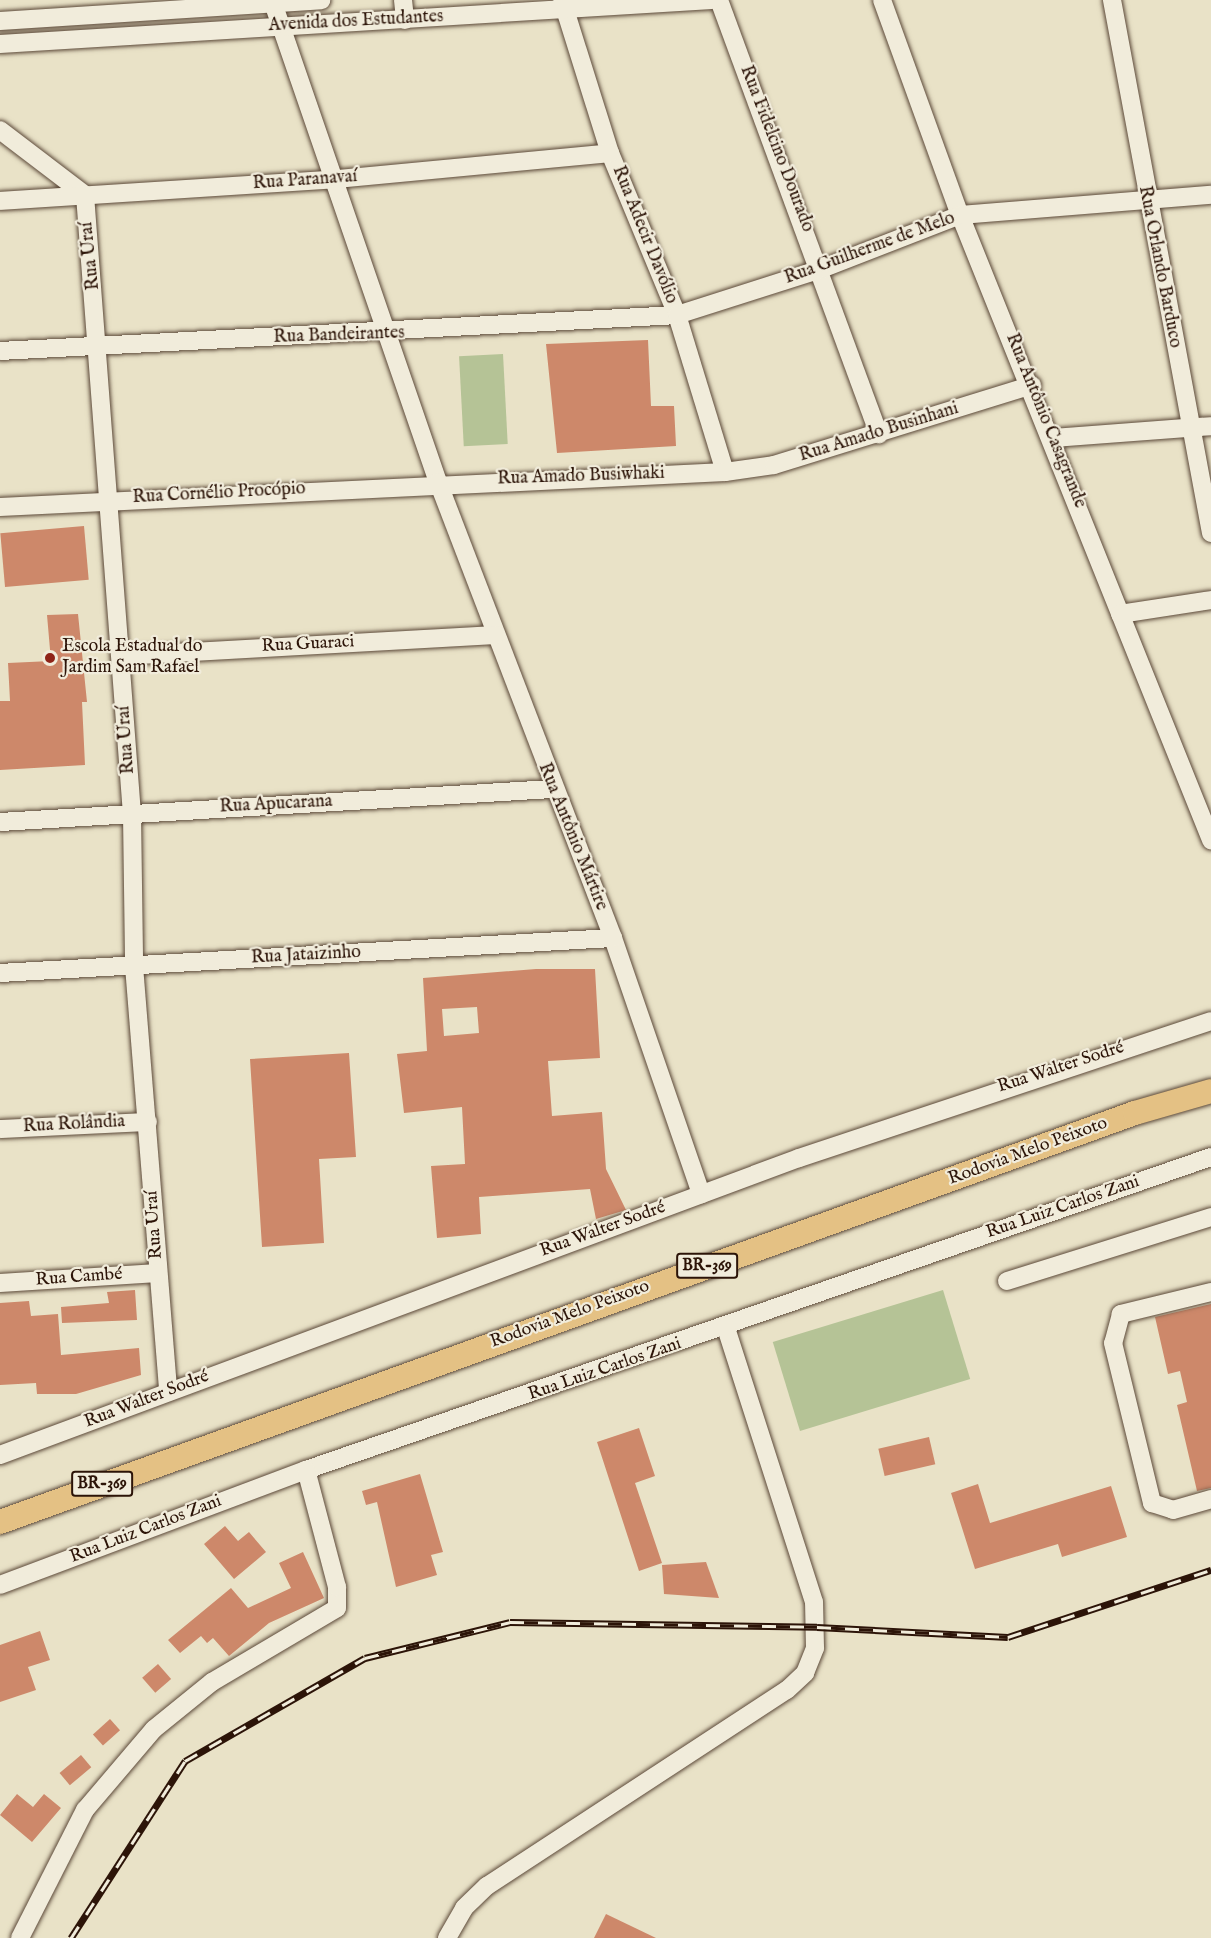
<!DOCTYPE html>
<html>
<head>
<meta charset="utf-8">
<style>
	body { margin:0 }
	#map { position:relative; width:1211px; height:1938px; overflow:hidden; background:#e9e2c7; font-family:"IM FELL English",serif }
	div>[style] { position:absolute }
	.green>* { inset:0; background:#b5c396; transform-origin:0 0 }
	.building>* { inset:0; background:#cd886a; transform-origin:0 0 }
	.roads { filter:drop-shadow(0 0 2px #5b4838) drop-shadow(0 0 2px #5b4838) }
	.minor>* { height:18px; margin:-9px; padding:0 9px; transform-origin:9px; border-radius:9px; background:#f1ecdb }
	.major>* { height:24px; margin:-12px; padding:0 12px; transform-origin:12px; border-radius:12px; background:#e4c184 }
	.rail>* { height:7px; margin-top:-3.5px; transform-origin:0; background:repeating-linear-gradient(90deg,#f1ecdb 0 14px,#2c1408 0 28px); box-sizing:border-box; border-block:2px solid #2c1408 }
	.dots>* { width:16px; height:16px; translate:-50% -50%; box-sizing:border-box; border:3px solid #f1ecdb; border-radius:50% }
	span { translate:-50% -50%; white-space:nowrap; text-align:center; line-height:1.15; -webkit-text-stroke:4.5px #f1ecdb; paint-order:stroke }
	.shield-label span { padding:2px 4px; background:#f1ecdb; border:2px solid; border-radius:4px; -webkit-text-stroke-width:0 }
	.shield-label { font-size:16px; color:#2c1408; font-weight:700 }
	.street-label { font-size:18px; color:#2c1408 }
	.poi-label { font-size:18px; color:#2c1408 }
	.left { translate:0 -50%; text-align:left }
</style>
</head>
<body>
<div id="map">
	<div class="green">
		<i style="left:503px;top:354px;width:90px;height:44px;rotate:87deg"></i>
		<i style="left:943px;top:1290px;width:93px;height:178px;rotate:73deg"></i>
	</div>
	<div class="building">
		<i style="clip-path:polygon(648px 340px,651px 406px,674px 406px,676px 446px,557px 453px,546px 344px)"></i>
		<i style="left:84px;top:526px;width:54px;height:84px;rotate:85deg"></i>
		<i style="clip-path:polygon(78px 614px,87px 702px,82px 702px,85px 765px,0 770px,0 701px,10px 701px,8px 663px,51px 661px,47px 615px)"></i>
		<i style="clip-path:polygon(evenodd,536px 969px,595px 969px,600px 1058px,548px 1061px,552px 1116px,602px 1112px,606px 1169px,626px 1210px,596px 1219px,590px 1189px,479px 1197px,481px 1234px,437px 1238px,431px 1166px,465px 1164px,462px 1107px,404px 1113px,397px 1054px,427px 1051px,423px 978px,536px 969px,477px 1007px,479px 1033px,444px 1036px,442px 1009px,477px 1007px)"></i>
		<i style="clip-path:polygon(349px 1053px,356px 1157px,319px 1159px,324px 1243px,262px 1247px,250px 1059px)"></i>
		<i style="clip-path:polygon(135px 1290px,137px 1320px,62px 1323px,61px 1307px,109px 1303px,107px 1292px)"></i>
		<i style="clip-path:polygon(29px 1301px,31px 1316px,58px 1314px,61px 1355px,139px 1348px,141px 1375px,76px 1394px,37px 1394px,36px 1383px,0 1385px,0 1303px)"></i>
		<i style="clip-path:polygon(1211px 1304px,1211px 1488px,1197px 1491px,1177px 1405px,1187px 1402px,1180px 1371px,1168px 1374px,1155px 1317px)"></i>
		<i style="clip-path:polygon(639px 1428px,655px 1476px,635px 1483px,662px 1563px,639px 1571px,597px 1442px)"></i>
		<i style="left:929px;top:1437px;width:28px;height:52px;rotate:77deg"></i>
		<i style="clip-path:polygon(420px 1474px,443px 1552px,431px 1555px,437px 1575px,396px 1587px,377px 1502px,366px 1505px,362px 1491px)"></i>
		<i style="clip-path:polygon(978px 1484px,990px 1523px,1111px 1486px,1127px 1537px,1062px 1557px,1058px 1544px,975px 1569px,951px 1493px)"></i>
		<i style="clip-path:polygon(225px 1526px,238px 1541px,249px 1532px,266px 1552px,234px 1579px,204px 1544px)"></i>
		<i style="clip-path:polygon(303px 1552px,324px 1598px,269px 1623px,229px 1656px,213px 1638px,207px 1643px,201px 1636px,180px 1653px,168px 1640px,231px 1588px,248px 1608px,291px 1588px,279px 1563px)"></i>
		<i style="clip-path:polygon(706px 1562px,719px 1598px,664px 1594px,662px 1565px)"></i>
		<i style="clip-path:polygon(40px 1631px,50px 1660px,28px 1667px,36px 1690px,0 1702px,0 1645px)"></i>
		<i style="left:158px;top:1664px;width:20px;height:21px;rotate:49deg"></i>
		<i style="left:110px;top:1719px;width:15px;height:23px;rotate:48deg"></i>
		<i style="left:81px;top:1755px;width:16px;height:28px;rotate:50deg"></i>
		<i style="clip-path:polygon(17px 1794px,33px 1807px,44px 1794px,61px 1808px,32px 1842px,0 1815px)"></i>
		<i style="clip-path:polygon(606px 1914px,656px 1938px,594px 1938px)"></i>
	</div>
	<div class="roads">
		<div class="minor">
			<i style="left:272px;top:0;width:510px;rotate:71deg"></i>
			<i style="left:438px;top:482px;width:488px;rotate:69deg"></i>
			<i style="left:613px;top:938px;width:271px;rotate:71deg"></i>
			<i style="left:403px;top:0;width:20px;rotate:84deg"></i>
			<i style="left:562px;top:0;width:160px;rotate:72.6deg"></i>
			<i style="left:610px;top:153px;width:175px;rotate:67.5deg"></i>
			<i style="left:677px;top:315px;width:164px;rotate:73deg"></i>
			<i style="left:719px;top:0;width:463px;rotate:69.8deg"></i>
			<i style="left:882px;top:0;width:229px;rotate:70.1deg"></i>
			<i style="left:960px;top:215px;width:674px;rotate:68.12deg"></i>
			<i style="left:1112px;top:0;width:542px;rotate:79.48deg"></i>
			<i style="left:0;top:21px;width:322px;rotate:-3.7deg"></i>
			<i style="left:0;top:44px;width:713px;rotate:-3.54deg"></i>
			<i style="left:0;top:130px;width:107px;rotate:37.4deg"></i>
			<i style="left:85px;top:195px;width:621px;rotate:85.66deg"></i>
			<i style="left:132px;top:814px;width:152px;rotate:89.2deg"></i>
			<i style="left:134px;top:966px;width:427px;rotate:85.4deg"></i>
			<i style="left:0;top:201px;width:338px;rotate:-3.7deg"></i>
			<i style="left:337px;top:179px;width:274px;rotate:-5.4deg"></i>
			<i style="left:0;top:351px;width:678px;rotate:-3.04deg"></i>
			<i style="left:677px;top:315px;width:151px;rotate:-17.7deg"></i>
			<i style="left:821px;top:269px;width:149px;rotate:-21.2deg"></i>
			<i style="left:960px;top:215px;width:252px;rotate:-4.6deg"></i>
			<i style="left:1053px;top:438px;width:158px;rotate:-4.3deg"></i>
			<i style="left:0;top:507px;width:726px;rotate:-2.76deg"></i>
			<i style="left:725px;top:472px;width:49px;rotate:-8.1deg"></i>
			<i style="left:774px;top:465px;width:270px;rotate:-17.2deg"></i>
			<i style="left:1120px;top:614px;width:92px;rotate:-8.7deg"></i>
			<i style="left:121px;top:656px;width:375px;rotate:-3.2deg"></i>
			<i style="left:0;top:822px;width:553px;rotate:-3.42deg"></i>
			<i style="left:0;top:973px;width:614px;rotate:-3.27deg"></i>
			<i style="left:0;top:1129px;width:148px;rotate:-2.7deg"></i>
			<i style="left:1007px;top:1281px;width:214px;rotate:-17.4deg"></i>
			<i style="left:0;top:1283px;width:158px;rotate:-3.6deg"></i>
			<i style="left:1211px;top:1292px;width:93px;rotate:166.3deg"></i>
			<i style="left:1121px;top:1314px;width:30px;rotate:105deg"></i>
			<i style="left:1113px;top:1343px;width:165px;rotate:76.3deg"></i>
			<i style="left:1152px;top:1503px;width:22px;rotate:18deg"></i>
			<i style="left:1173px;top:1510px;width:40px;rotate:-16deg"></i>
			<i style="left:0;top:1455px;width:852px;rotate:-20.39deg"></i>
			<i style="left:799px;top:1158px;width:434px;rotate:-18.4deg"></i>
			<i style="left:0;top:1585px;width:327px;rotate:-20.6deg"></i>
			<i style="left:306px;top:1470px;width:958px;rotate:-19.08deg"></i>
			<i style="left:20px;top:1938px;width:144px;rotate:-63.1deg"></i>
			<i style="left:85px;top:1810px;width:106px;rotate:-49.6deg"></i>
			<i style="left:154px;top:1729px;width:75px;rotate:-39deg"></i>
			<i style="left:212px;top:1682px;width:145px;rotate:-30.6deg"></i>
			<i style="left:337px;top:1608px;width:21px;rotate:-90deg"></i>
			<i style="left:337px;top:1587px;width:121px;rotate:-104.8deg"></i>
			<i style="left:447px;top:1938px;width:34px;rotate:-60deg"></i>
			<i style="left:464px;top:1908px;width:32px;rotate:-44deg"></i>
			<i style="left:487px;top:1886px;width:358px;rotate:-33.2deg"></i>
			<i style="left:787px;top:1690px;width:25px;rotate:-43deg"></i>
			<i style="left:805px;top:1673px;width:27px;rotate:-68deg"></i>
			<i style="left:815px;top:1648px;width:46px;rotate:-91.2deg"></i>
			<i style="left:814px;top:1602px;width:288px;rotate:-107.8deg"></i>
		</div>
		<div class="major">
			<i style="left:0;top:1522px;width:1206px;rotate:-19.82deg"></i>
			<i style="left:1135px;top:1113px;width:79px;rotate:-16.1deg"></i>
		</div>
	</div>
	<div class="rail">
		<i style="left:71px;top:1938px;width:211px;rotate:-57.2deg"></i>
		<i style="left:185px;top:1761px;width:207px;rotate:-29.8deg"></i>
		<i style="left:365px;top:1658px;width:149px;rotate:-13.9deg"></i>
		<i style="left:510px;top:1622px;width:307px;rotate:0.9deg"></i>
		<i style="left:817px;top:1627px;width:191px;rotate:3deg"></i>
		<i style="left:1008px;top:1637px;width:214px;rotate:-18.3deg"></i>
	</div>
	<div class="dots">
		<i style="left:50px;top:658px;background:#8f2418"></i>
	</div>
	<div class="shield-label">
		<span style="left:707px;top:1266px">BR-369</span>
		<span style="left:102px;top:1484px">BR-369</span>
	</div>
	<div class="street-label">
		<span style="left:356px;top:22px;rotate:-3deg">Avenida dos Estudantes</span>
		<span style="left:776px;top:149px;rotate:69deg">Rua Fidelcino Dourado</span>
		<span style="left:305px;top:181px;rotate:-4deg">Rua Paranavaí</span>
		<span style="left:644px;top:235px;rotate:68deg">Rua Adecir Davólio</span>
		<span style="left:870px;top:249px;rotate:-20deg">Rua Guilherme de Melo</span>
		<span style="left:91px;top:256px;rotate:-96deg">Rua Uraí</span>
		<span style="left:1159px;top:267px;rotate:79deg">Rua Orlando Barduco</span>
		<span style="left:339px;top:336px;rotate:-2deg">Rua Bandeirantes</span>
		<span style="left:1045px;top:421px;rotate:68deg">Rua Antônio Casagrande</span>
		<span style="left:879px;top:433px;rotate:-17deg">Rua Amado Businhani</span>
		<span style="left:581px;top:477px;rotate:-2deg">Rua Amado Busiwhaki</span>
		<span style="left:219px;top:494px;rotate:-3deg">Rua Cornélio Procópio</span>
		<span style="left:308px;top:645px;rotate:-3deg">Rua Guaraci</span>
		<span style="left:127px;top:740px;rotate:-94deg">Rua Uraí</span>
		<span style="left:276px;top:805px;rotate:-3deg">Rua Apucarana</span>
		<span style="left:572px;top:837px;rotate:68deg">Rua Antônio Mártire</span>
		<span style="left:306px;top:956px;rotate:-3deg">Rua Jataizinho</span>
		<span style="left:1061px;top:1068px;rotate:-18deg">Rua Walter Sodré</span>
		<span style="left:74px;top:1125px;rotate:-3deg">Rua Rolândia</span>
		<span style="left:1028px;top:1152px;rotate:-20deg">Rodovia Melo Peixoto</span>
		<span style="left:1063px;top:1208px;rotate:-19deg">Rua Luiz Carlos Zani</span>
		<span style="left:155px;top:1225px;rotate:-94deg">Rua Uraí</span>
		<span style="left:603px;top:1230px;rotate:-20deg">Rua Walter Sodré</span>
		<span style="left:79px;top:1278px;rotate:-4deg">Rua Cambé</span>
		<span style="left:570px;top:1315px;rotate:-20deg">Rodovia Melo Peixoto</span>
		<span style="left:605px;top:1370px;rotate:-19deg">Rua Luiz Carlos Zani</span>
		<span style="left:147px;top:1400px;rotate:-21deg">Rua Walter Sodré</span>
		<span style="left:146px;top:1530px;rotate:-21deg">Rua Luiz Carlos Zani</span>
	</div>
	<div class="poi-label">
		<span class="left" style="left:62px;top:658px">Escola Estadual do<br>Jardim Sam Rafael</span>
	</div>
</div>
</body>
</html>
